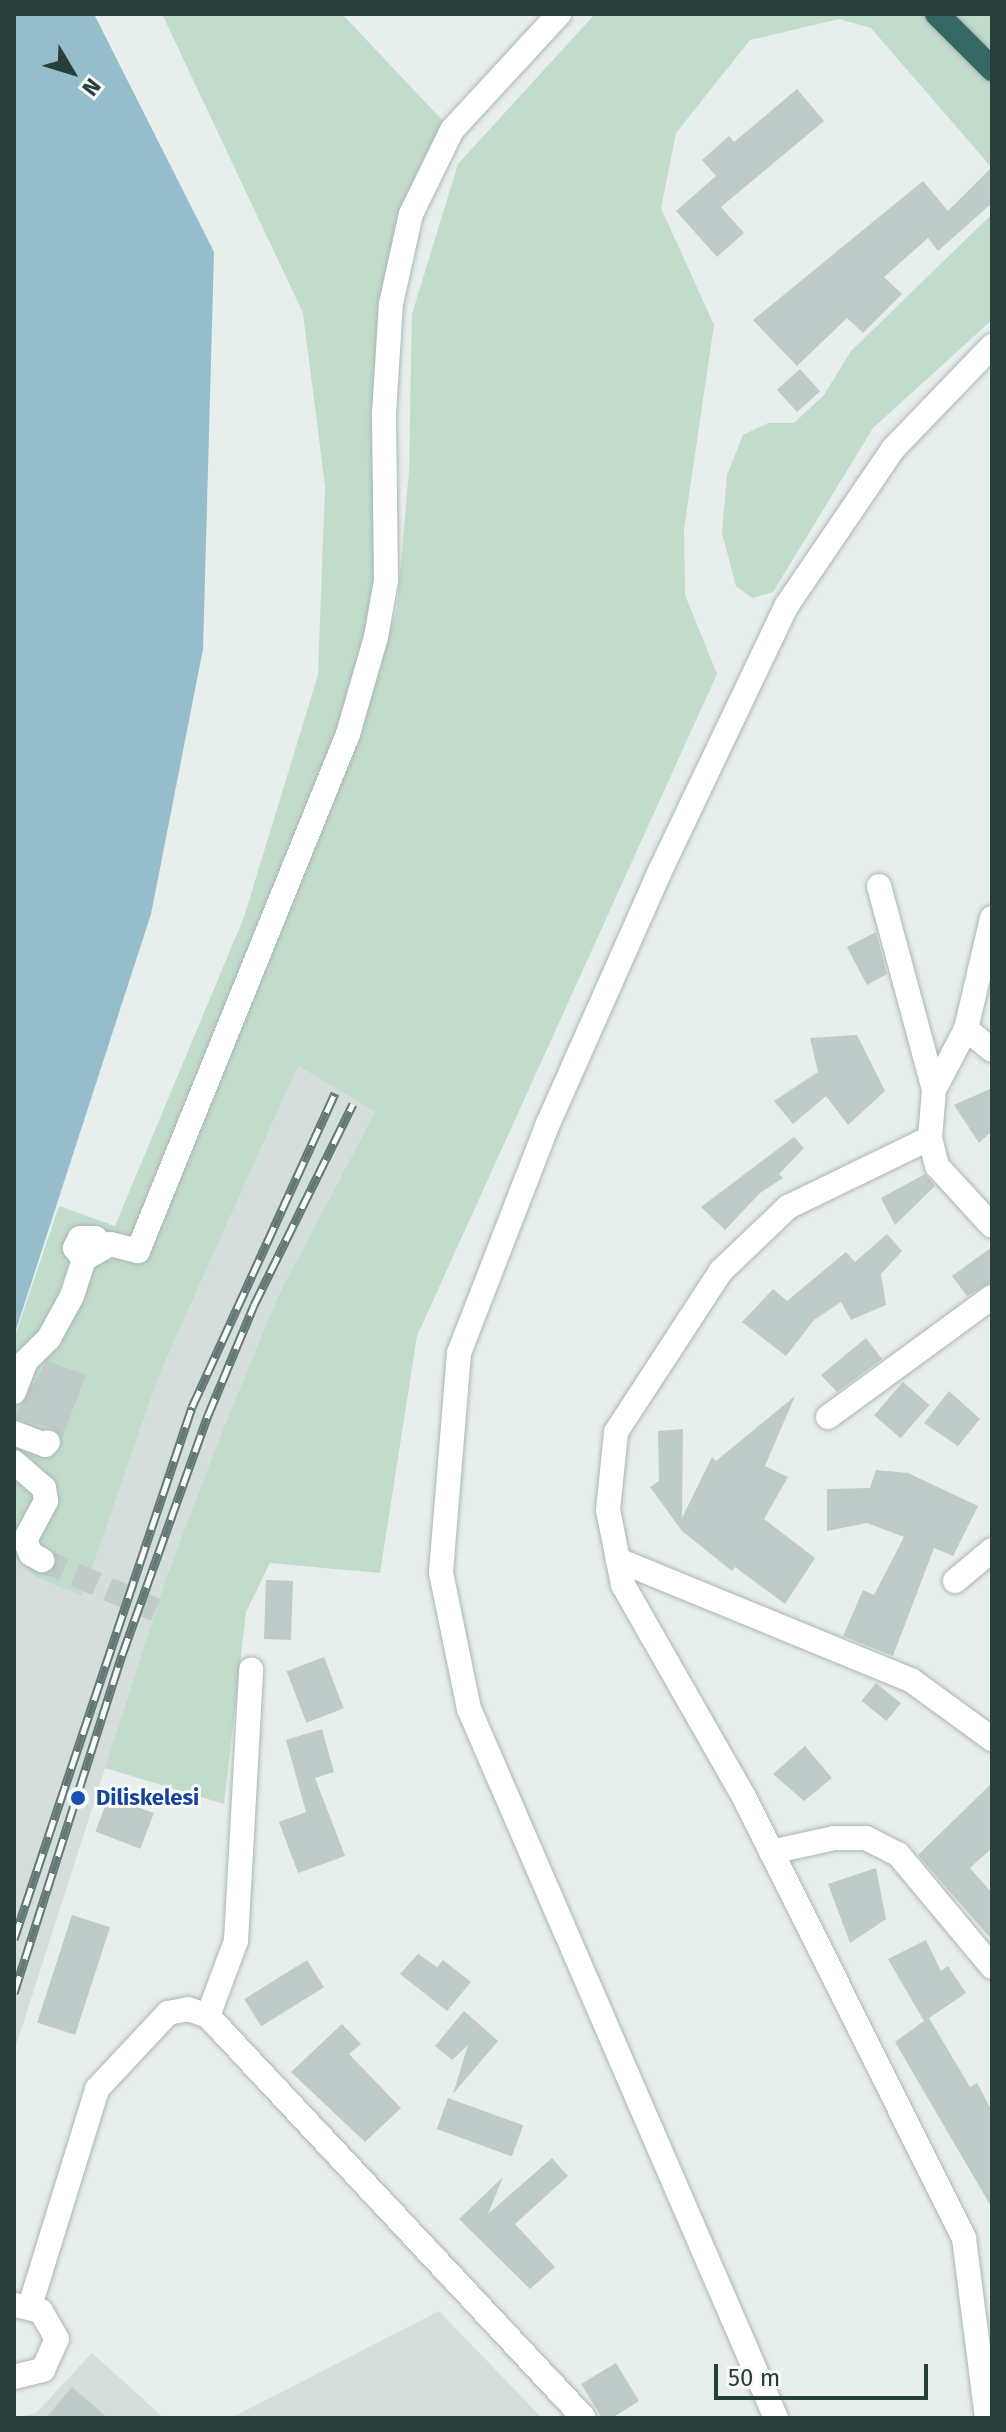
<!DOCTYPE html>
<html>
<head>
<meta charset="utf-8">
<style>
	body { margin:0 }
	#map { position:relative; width:1006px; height:2432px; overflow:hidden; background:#e7eeeb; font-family:"Fira Sans",sans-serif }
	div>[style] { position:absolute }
	.built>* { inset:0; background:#d5dedb }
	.green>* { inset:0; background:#c2dccc }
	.water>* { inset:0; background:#95bdcc }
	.building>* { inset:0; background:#bfcbc8; transform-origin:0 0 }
	.pedestrian-tunnel>* { height:24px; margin-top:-12px; transform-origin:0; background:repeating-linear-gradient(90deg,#c1cbc8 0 24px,transparent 0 36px) }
	.roads { filter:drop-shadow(0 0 2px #aab6b3) drop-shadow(0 0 2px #aab6b3) }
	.pedestrian>* { height:24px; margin:-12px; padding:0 12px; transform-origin:12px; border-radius:12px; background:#fff }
	.minor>* { height:24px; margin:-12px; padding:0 12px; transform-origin:12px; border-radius:12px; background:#fff }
	.secondary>* { height:24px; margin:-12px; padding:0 12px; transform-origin:12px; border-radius:12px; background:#fff }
	.motorway>* { height:24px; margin:-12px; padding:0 12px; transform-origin:12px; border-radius:12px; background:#366863 }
	.rail>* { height:9px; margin-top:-4.5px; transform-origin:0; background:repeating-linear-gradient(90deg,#f7faf9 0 18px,#627976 0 36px); box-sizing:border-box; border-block:2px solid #627976 }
	.dots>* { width:22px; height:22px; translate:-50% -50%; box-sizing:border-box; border:4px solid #f7faf9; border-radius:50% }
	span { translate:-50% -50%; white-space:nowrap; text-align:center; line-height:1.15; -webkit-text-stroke:6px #f7faf9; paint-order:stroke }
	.transit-label { font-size:22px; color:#164399; font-weight:700 }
	.left { translate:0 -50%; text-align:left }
	.frame { position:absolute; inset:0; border:16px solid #273e3b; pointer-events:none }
	.north { position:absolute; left:32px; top:32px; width:80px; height:80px; -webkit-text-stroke:6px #f7faf9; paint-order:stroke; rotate:128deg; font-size:22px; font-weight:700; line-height:32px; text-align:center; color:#273e3b }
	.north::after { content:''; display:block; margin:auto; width:28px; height:36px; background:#273e3b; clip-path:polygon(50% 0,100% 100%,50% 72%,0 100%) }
	.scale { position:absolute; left:714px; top:2364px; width:214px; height:36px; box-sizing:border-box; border:4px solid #273e3b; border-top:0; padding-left:10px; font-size:24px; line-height:28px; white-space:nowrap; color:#273e3b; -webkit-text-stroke:6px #f7faf9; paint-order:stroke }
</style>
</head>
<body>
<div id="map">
	<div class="built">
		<i style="clip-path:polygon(298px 1066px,375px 1112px,279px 1294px,223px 1429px,167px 1575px,14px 2052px,14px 1556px,36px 1577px,82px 1595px,160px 1373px)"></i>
		<i style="clip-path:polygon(439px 2311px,542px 2418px,231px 2418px)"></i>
		<i style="clip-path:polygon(92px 2353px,164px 2418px,14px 2418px,36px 2413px)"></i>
	</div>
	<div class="green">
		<i style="clip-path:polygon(162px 14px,342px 14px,444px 122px,401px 209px,378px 580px,342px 734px,141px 1259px,363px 722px,397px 608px,409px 470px,412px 314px,458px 164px,595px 14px,992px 14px,992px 168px,871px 28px,839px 19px,750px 40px,676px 133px,661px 208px,714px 325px,684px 529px,685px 595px,717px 674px,417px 1336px,380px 1573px,270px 1563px,246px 1612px,224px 1804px,105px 1768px,167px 1575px,223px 1429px,279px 1294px,375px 1112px,298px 1066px,160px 1373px,82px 1596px,36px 1577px,14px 1556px,14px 1339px,59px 1206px,115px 1226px,244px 917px,318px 675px,325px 486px,303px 313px)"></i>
		<i style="clip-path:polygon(992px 214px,992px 320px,873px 428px,773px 592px,752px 598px,736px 586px,722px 533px,727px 475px,743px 435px,768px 423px,794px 423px,824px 395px,851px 351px)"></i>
	</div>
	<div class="water">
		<i style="clip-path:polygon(14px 14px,94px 14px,214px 252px,203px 649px,151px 914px,14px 1336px)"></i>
	</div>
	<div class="building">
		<i style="clip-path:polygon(797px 89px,824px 121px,721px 207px,744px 233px,717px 257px,676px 211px,716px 176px,702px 160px,729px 136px,734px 142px)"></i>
		<i style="clip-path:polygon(992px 167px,992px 203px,938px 251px,928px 238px,884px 277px,902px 294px,863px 333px,847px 318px,797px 366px,753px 320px,923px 181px,948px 211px)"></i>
		<i style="left:800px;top:369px;width:30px;height:31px;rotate:48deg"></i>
		<i style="clip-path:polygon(876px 932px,887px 974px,867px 985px,847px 947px)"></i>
		<i style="clip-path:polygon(857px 1035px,885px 1091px,848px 1125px,826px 1096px,793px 1124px,774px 1101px,818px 1072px,810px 1038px)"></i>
		<i style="clip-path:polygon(992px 1088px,992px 1131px,979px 1143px,954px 1105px)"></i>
		<i style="clip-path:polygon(794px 1137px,804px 1148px,779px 1174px,783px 1178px,760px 1193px,725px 1230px,701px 1207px)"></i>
		<i style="clip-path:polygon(925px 1174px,935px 1186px,895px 1225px,881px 1198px)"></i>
		<i style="clip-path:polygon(887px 1234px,902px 1251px,881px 1274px,886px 1305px,851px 1320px,841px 1302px,814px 1320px,786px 1356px,742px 1322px,773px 1289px,787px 1301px,846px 1252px,855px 1262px)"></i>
		<i style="clip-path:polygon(992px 1247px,992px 1282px,967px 1296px,952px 1276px)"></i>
		<i style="clip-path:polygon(866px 1338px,882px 1359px,837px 1392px,821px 1375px)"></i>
		<i style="clip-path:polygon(47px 1361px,86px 1375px,62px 1438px,53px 1428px,14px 1418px)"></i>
		<i style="left:903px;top:1382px;width:35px;height:44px;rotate:41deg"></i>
		<i style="clip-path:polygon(949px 1391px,980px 1419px,958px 1446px,924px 1423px)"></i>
		<i style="clip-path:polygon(795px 1396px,765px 1466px,788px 1477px,764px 1519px,815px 1558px,785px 1604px,735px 1567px,732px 1571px,682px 1531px,650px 1487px,659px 1481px,658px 1431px,683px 1429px,682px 1518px,712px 1457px,716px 1461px)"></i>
		<i style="clip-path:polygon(876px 1470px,908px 1473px,978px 1506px,953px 1556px,934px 1548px,893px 1656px,843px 1636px,863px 1590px,874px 1595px,904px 1537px,867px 1523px,827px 1531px,827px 1489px,870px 1488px)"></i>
		<i style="left:266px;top:1580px;width:27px;height:59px;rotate:2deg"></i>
		<i style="left:324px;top:1657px;width:55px;height:40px;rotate:69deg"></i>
		<i style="left:876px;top:1683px;width:32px;height:23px;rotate:39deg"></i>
		<i style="clip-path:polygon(322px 1729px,334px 1772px,315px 1778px,345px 1856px,298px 1873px,279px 1822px,306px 1812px,286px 1740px)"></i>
		<i style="clip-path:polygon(805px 1746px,832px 1778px,804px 1801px,773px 1774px)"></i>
		<i style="clip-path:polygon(992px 1783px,992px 1848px,970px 1868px,992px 1893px,992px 1940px,918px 1855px)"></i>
		<i style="left:109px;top:1796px;width:48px;height:38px;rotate:21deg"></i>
		<i style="clip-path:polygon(876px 1868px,886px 1919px,850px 1943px,828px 1884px)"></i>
		<i style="left:72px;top:1915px;width:40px;height:113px;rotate:18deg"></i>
		<i style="clip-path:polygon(926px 1940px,941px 1971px,948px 1966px,966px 1993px,929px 2018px,970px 2087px,977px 2083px,992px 2111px,992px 2208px,895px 2042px,924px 2021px,888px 1959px)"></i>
		<i style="clip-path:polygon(418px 1954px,437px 1967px,443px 1960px,471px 1982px,447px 2011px,400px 1974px)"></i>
		<i style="left:307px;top:1960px;width:32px;height:74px;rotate:58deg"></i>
		<i style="clip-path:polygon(464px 2011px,498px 2041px,453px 2094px,468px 2045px,452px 2060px,435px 2046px)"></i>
		<i style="clip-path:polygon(342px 2024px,361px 2044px,349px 2054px,401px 2108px,365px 2142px,291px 2072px)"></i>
		<i style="left:448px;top:2098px;width:80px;height:33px;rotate:20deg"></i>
		<i style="clip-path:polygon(552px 2158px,568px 2176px,515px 2224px,555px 2267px,530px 2289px,459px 2219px,503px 2177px,488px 2214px)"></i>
		<i style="clip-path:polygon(616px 2363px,639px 2401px,612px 2418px,602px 2418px,581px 2384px)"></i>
		<i style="clip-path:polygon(72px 2387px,108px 2418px,46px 2418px)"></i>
	</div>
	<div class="pedestrian-tunnel">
		<i style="left:42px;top:1560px;width:124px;rotate:23.7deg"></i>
	</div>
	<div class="roads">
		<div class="pedestrian">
			<i style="left:84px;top:1259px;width:30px;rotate:-30deg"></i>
			<i style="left:110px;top:1244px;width:29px;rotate:14deg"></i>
			<i style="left:84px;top:1259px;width:14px;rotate:-129deg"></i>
			<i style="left:75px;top:1248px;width:11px;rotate:-63deg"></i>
			<i style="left:80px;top:1238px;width:15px"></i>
			<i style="left:95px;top:1238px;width:12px;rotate:70deg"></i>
			<i style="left:14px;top:1392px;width:33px;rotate:-69deg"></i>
			<i style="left:26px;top:1361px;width:33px;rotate:-45deg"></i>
			<i style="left:49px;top:1338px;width:48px;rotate:-61.3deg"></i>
			<i style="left:72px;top:1296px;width:39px;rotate:-72deg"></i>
			<i style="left:14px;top:1433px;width:33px;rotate:21deg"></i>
			<i style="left:45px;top:1445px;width:4px;rotate:-45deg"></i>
			<i style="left:14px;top:1462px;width:40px;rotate:41deg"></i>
			<i style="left:44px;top:1488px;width:13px;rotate:81deg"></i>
			<i style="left:46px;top:1501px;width:44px;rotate:118.3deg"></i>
			<i style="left:25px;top:1540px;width:15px;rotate:67deg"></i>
			<i style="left:31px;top:1554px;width:13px;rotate:29deg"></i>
		</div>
		<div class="minor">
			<i style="left:879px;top:886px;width:211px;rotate:74.9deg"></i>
			<i style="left:966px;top:1029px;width:33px;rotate:39deg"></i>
			<i style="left:930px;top:1138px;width:29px;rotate:76deg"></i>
			<i style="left:937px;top:1166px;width:81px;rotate:47.5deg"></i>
			<i style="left:138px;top:1251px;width:558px;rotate:-67.89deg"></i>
			<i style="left:348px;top:734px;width:101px;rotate:-73.9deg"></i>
			<i style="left:376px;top:637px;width:58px;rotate:-80deg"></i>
			<i style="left:386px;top:580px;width:166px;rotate:-90.7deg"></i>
			<i style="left:384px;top:414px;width:110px;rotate:-86.4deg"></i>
			<i style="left:391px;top:304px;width:92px;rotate:-77.5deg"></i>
			<i style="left:411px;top:214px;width:93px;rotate:-64deg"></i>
			<i style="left:452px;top:130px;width:158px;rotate:-47.3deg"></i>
			<i style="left:828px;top:1417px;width:203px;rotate:-36.2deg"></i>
			<i style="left:618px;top:1560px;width:317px;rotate:22.3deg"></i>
			<i style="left:911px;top:1680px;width:100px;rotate:36.1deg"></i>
			<i style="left:955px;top:1581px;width:48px;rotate:-40deg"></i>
			<i style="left:771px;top:1852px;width:65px;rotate:-12.5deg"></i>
			<i style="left:834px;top:1838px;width:32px"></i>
			<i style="left:866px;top:1838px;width:36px;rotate:27deg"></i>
			<i style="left:898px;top:1854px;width:147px;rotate:50.2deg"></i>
			<i style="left:208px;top:2016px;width:80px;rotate:-69.5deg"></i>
			<i style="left:236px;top:1941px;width:272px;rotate:-86.8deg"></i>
			<i style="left:30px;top:2306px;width:227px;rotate:-72.8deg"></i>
			<i style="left:97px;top:2089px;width:104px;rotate:-46.9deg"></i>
			<i style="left:168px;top:2013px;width:20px;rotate:-11deg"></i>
			<i style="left:188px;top:2009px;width:21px;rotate:19deg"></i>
			<i style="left:208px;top:2016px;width:550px;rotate:46.91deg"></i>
			<i style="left:14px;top:2377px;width:30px;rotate:-14deg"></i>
			<i style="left:43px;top:2370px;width:34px;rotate:-66deg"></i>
			<i style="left:57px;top:2339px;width:32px;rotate:-120deg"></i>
			<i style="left:41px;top:2311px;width:26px;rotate:-167deg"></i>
			<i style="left:987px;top:2418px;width:181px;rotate:-97.3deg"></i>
			<i style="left:964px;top:2238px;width:493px;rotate:-116.5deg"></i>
			<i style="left:744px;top:1797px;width:244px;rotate:-119.7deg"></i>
			<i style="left:623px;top:1585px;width:76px;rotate:-101.3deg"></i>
			<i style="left:608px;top:1510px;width:78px;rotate:-84.1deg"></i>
			<i style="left:616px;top:1432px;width:192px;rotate:-56.9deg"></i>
			<i style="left:721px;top:1271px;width:93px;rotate:-43.7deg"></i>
			<i style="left:788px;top:1207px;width:158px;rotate:-25.9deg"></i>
			<i style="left:930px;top:1138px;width:48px;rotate:-85.2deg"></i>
			<i style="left:934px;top:1090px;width:69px;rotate:-62.3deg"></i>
			<i style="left:966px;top:1029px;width:114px;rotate:-76.8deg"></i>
		</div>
		<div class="secondary">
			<i style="left:776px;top:2418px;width:773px;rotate:-113.41deg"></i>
			<i style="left:469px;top:1709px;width:140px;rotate:-101.6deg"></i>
			<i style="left:441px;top:1572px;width:220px;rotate:-85.3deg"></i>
			<i style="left:459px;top:1353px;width:243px;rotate:-68.8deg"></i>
			<i style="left:547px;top:1126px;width:277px;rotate:-66.1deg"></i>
			<i style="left:659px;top:873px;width:297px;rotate:-64.5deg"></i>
			<i style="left:787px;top:605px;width:189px;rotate:-55.8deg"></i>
			<i style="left:893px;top:449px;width:143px;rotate:-46.1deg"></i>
		</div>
		<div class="motorway">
			<i style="left:937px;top:14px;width:78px;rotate:45deg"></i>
		</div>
	</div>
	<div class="rail">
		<i style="left:14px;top:1939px;width:561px;rotate:-71.5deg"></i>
		<i style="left:192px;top:1407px;width:345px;rotate:-65.5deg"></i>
		<i style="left:14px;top:1993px;width:355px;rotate:-72.3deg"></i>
		<i style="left:122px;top:1655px;width:255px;rotate:-70.3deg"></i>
		<i style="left:208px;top:1415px;width:119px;rotate:-67.3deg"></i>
		<i style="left:254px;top:1305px;width:224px;rotate:-63.8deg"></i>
	</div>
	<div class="dots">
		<i style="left:78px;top:1798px;background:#1a4fb4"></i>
	</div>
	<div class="transit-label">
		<span class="left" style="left:96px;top:1798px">Diliskelesi</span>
	</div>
	<div class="frame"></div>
	<div class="north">N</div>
	<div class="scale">50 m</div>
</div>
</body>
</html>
